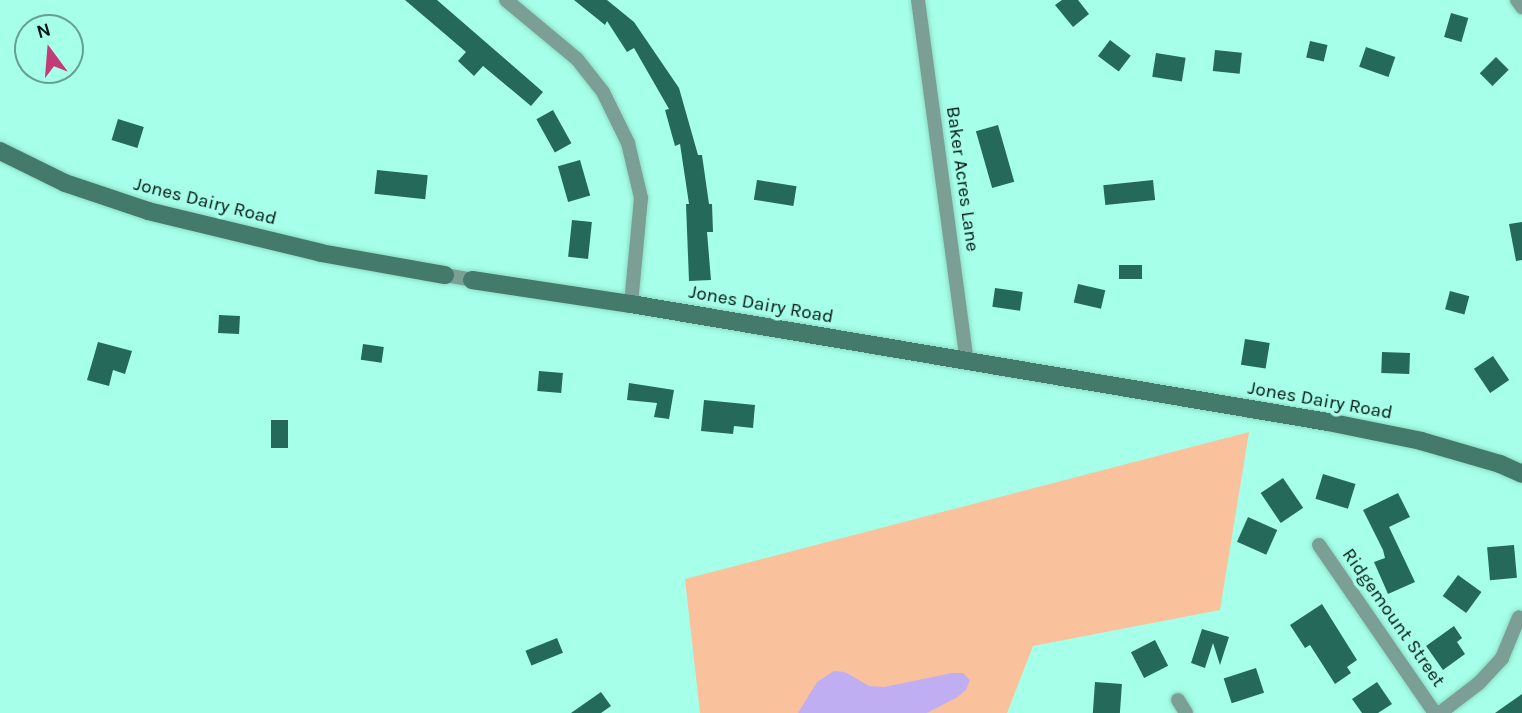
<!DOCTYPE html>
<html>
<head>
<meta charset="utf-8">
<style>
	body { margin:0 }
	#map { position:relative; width:1522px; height:713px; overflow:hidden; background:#a6ffe8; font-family:Karla,sans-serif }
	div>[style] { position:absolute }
	.green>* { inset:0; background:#fac29c }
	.water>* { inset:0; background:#c0aef3 }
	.building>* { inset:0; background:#24695a; transform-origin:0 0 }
	.roads { filter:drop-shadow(0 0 2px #8bdac5) drop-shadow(0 0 2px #8bdac5) }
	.street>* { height:14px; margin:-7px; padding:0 7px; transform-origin:7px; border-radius:7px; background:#7c9f95 }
	.secondary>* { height:18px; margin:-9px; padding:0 9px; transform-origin:9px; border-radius:9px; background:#437a6c }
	span { translate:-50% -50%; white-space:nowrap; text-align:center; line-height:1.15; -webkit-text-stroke:7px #a6ffe8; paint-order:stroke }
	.street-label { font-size:19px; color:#00150f }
	.north { position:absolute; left:14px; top:14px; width:70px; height:70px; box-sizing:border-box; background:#a6ffe8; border:2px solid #64a191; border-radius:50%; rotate:344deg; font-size:19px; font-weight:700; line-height:28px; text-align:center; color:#00150f }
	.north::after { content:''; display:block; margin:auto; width:24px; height:32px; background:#c23b79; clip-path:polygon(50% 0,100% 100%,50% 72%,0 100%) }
</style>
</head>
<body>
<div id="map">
	<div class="green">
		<i style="clip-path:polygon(1249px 432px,1220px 610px,1033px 646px,1007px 713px,700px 713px,685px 579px)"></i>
	</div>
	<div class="water">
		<i style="clip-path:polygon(834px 671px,845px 672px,869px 686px,884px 687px,952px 673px,963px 673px,970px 680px,966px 690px,956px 698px,927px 713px,798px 713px,817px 682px)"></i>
	</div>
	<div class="building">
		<i style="clip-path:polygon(405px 0,437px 0,543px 92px,531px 106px,483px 66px,474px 76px,458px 61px,466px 52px)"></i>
		<i style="clip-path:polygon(574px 0,607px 0,634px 22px,679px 88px,698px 155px,702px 155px,709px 204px,712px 204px,713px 232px,707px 232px,711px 280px,689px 281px,686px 204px,689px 204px,680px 144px,675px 146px,665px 110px,669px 109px,634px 48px,627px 52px,607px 21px,605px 25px)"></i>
		<i style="clip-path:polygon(1062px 0,1078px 0,1089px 14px,1073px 27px,1055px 5px)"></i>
		<i style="left:1451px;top:13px;width:18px;height:25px;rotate:16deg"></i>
		<i style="left:1110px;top:40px;width:26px;height:20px;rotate:37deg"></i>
		<i style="left:1310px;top:41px;width:18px;height:17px;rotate:13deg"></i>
		<i style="left:1366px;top:47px;width:31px;height:21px;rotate:19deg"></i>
		<i style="left:1215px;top:50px;width:27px;height:21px;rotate:6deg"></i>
		<i style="left:1156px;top:53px;width:30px;height:24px;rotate:9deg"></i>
		<i style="left:1496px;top:57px;width:18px;height:23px;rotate:45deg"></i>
		<i style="left:553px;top:110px;width:38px;height:19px;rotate:61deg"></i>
		<i style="left:118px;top:119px;width:27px;height:22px;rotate:17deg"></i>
		<i style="left:998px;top:125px;width:59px;height:23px;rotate:74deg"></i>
		<i style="left:580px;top:160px;width:37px;height:23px;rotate:74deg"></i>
		<i style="left:377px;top:170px;width:51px;height:24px;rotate:6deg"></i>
		<i style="left:757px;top:180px;width:40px;height:20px;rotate:9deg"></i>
		<i style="left:1153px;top:180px;width:20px;height:50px;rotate:84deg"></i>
		<i style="left:572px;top:220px;width:20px;height:37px;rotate:6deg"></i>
		<i style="clip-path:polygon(1522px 222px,1522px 260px,1516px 261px,1509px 224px)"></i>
		<i style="left:1119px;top:265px;width:23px;height:14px"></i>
		<i style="left:1078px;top:284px;width:28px;height:19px;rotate:13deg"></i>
		<i style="left:995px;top:288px;width:28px;height:19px;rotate:8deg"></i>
		<i style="left:1450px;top:291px;width:20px;height:19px;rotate:15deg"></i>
		<i style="left:219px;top:315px;width:21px;height:18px;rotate:3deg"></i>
		<i style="left:1245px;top:339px;width:25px;height:26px;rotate:9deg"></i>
		<i style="clip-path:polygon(98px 342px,132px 351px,125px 374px,113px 370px,109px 386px,87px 380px)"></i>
		<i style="left:363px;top:344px;width:21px;height:16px;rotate:8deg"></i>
		<i style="left:1382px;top:352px;width:28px;height:21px;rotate:2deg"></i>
		<i style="left:1493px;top:356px;width:29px;height:23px;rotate:56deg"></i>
		<i style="left:539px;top:371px;width:24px;height:20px;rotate:5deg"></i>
		<i style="clip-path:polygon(629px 383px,674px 390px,669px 419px,654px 417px,657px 403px,627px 400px)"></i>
		<i style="clip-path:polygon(704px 400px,755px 405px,753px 428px,734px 426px,733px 434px,701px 431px)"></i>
		<i style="left:271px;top:420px;width:17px;height:28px"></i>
		<i style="left:1323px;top:474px;width:34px;height:26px;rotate:17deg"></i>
		<i style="left:1283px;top:478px;width:36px;height:27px;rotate:56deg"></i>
		<i style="clip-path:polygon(1398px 493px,1410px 517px,1389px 527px,1415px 582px,1388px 594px,1374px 562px,1385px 558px,1383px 550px,1363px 510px)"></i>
		<i style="left:1248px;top:517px;width:32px;height:27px;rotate:24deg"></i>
		<i style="left:1514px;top:545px;width:33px;height:27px;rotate:85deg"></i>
		<i style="left:1458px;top:575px;width:29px;height:26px;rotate:36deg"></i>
		<i style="clip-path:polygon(1322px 604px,1357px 660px,1347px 667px,1351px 673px,1335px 684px,1310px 645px,1305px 648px,1290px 625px)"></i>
		<i style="clip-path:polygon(1454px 626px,1462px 638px,1457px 642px,1465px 654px,1443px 670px,1426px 646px)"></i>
		<i style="clip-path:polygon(1202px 629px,1229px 637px,1220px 665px,1213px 643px,1205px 668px,1191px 663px)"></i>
		<i style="left:557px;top:638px;width:16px;height:34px;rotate:68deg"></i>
		<i style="left:1155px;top:640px;width:29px;height:27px;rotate:63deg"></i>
		<i style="left:1256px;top:668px;width:26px;height:34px;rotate:72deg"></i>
		<i style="left:1095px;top:682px;width:27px;height:31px;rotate:4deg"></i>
		<i style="clip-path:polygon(1377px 682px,1392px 704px,1378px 713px,1362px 713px,1352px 699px)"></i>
		<i style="clip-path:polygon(601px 692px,611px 706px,601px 713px,571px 713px)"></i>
		<i style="clip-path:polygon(1522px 694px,1522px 713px,1495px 713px)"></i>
	</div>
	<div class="roads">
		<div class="street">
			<i style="left:506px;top:0;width:92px;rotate:39.7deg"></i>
			<i style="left:577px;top:59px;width:42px;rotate:51.8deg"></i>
			<i style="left:603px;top:92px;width:57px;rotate:63.9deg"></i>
			<i style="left:628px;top:143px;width:57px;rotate:76.7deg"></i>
			<i style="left:641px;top:198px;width:106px;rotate:95.4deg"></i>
			<i style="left:918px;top:0;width:365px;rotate:82.3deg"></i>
			<i style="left:1517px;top:0;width:9px;rotate:54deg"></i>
			<i style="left:445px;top:275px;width:27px;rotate:10deg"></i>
			<i style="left:1319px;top:545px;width:204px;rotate:55.4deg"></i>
			<i style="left:1178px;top:700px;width:15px;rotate:58deg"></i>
			<i style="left:1440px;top:713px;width:49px;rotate:-37.6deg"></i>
			<i style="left:1479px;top:683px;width:34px;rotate:-47deg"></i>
			<i style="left:1502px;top:658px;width:44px;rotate:-67.5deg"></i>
		</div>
		<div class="secondary">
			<i style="left:0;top:151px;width:72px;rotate:26.2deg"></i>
			<i style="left:65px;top:183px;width:88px;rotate:18.6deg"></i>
			<i style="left:148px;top:211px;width:178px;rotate:13.6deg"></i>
			<i style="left:321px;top:253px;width:126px;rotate:10.1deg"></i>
			<i style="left:472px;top:280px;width:161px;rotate:8.6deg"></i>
			<i style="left:631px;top:304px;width:707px;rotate:9.61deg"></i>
			<i style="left:1328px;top:422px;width:95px;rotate:11.5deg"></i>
			<i style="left:1421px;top:441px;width:82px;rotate:16.2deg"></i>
			<i style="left:1500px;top:464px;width:24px;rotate:24deg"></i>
		</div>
	</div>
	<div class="street-label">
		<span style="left:962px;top:179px;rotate:82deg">Baker Acres Lane</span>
		<span style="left:205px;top:202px;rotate:14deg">Jones Dairy Road</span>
		<span style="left:761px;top:305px;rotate:10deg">Jones Dairy Road</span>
		<span style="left:1320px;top:401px;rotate:10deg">Jones Dairy Road</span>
		<span style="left:1393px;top:618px;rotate:55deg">Ridgemount Street</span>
	</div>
	<div class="north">N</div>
</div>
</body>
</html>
